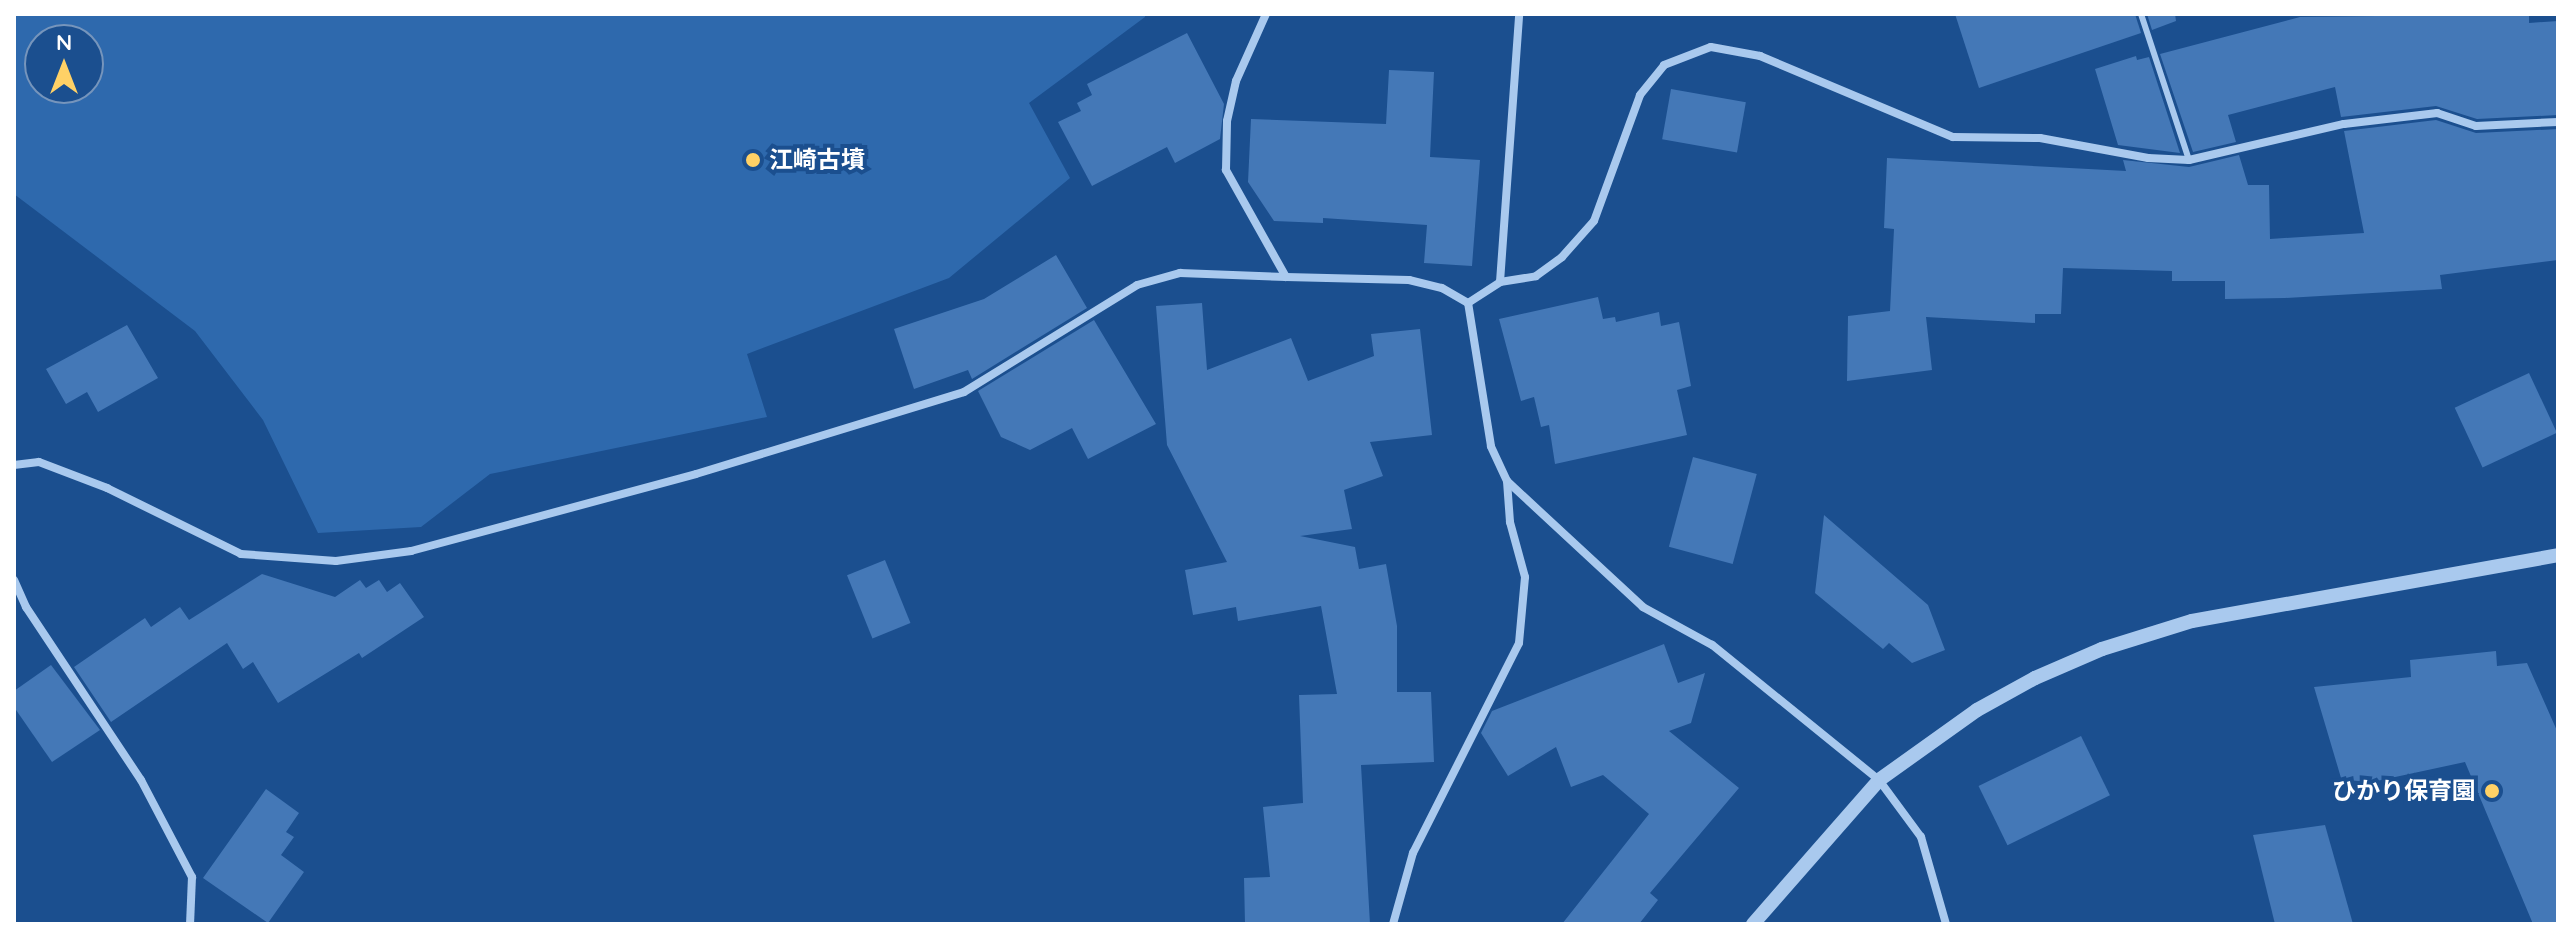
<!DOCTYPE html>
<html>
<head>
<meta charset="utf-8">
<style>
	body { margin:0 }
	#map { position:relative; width:2572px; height:938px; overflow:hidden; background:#1b4f8f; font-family:Quicksand,"Noto Sans JP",sans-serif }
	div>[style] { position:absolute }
	.green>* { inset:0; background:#2e69ad }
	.building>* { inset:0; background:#4478b7; transform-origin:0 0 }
	.service>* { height:6px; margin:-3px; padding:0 3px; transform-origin:3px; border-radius:3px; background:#a9c9ee }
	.minor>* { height:8px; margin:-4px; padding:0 4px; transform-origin:4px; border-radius:4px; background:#a9c9ee }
	.tertiary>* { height:14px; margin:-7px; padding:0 7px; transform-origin:7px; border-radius:7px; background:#a9c9ee }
	.dots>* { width:22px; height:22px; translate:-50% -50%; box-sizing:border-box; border:4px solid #1b4f8f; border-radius:50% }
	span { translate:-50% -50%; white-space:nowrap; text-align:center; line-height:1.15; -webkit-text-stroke:8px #1b4f8f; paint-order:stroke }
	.poi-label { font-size:24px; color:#fff; font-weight:700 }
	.left { translate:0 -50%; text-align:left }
	.right { translate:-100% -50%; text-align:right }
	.frame { position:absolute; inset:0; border:16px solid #fff; pointer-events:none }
	.north { position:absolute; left:24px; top:24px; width:80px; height:80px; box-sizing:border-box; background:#1b4f8f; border:2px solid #7695bc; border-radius:50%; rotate:0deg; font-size:22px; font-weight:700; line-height:32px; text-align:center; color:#fff }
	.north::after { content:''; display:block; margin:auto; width:28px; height:36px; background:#ffd166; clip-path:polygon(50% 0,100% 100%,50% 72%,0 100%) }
</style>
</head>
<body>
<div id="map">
	<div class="green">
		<i style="clip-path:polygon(evenodd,14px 14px,1145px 14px,1145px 17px,1029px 103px,1070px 178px,949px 278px,747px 354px,767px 417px,490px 474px,421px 527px,318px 533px,263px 420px,195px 331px,14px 194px,14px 14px,40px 40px,88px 40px,88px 88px,40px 88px,40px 40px)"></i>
	</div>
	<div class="building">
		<i style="clip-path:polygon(1955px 14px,2135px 14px,2141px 33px,1979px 88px)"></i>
		<i style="clip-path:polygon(2147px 14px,2175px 14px,2176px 21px,2152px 30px)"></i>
		<i style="clip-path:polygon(2529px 14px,2529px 23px,2558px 21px,2558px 115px,2477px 119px,2436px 106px,2341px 117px,2335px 87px,2228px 115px,2236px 142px,2193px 152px,2160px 54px,2300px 17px)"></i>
		<i style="clip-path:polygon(1187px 33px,1224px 104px,1220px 139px,1175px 163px,1167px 147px,1092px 186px,1058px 122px,1081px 111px,1077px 103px,1092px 95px,1087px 84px)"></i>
		<i style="clip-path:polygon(2136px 56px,2137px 60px,2149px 57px,2180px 153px,2118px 145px,2095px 69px)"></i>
		<i style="clip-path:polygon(1389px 70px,1434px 72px,1430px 157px,1480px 160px,1472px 266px,1424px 263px,1427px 225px,1323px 218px,1323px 223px,1274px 221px,1248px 182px,1251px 119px,1386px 124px)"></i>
		<i style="left:1671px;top:89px;width:76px;height:51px;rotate:10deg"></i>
		<i style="clip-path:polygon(2436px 120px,2476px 133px,2558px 129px,2558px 260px,2440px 275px,2442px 289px,2285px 298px,2225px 299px,2225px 281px,2172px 281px,2172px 271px,2063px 268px,2061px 314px,2035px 314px,2035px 323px,1926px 317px,1932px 370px,1847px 381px,1848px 316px,1890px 311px,1894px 229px,1884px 228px,1887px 158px,2126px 171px,2123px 160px,2189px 167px,2239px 155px,2248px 185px,2269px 185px,2270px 239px,2364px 233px,2344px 131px)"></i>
		<i style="clip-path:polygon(1056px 255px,1087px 308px,972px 379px,968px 370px,914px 389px,894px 329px,984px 299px)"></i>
		<i style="clip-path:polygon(1598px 297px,1603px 319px,1615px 317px,1616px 322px,1659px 312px,1661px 326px,1679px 322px,1691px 386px,1677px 390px,1687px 435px,1555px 464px,1549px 425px,1541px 427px,1534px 397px,1521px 401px,1499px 319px)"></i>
		<i style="clip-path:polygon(1202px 303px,1207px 370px,1291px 338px,1308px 381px,1374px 356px,1371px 334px,1420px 329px,1432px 435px,1370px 442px,1383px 476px,1344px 490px,1352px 529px,1300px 536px,1355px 547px,1359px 569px,1386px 564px,1397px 626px,1397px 692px,1431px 692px,1434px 762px,1361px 765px,1370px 924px,1245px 924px,1244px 878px,1270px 877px,1263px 807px,1303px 803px,1299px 695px,1337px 694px,1321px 606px,1238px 621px,1236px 607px,1193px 615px,1185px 570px,1227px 562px,1167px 445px,1156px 306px)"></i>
		<i style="clip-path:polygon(1094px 320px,1156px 424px,1088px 459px,1072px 428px,1030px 450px,1001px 437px,978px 391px)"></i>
		<i style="clip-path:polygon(127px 325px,158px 378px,98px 412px,87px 392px,66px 404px,46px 369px)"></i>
		<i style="left:2529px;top:373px;width:66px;height:82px;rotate:65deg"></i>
		<i style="left:1693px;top:457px;width:66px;height:93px;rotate:15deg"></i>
		<i style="clip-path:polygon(1824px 515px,1928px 605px,1945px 650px,1912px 663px,1889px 643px,1883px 649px,1815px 593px)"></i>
		<i style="left:885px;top:560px;width:68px;height:41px;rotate:68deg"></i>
		<i style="clip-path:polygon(262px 574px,335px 597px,360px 580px,366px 588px,379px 580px,387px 592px,400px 583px,424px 617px,362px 658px,359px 653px,278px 703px,253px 662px,243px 669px,227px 643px,111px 722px,74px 667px,145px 618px,151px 627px,180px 607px,189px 620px)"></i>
		<i style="clip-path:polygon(1664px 644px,1678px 683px,1705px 673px,1691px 723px,1669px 731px,1739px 788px,1650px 893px,1658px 900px,1639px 924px,1562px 924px,1649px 814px,1603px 775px,1571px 787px,1556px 747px,1508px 776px,1481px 733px,1492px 711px)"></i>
		<i style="clip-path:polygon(2496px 651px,2497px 666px,2527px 663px,2558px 733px,2558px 924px,2533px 924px,2465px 762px,2344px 788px,2314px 687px,2411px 677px,2410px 660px)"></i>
		<i style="clip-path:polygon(51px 665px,100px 730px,52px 762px,14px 707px,14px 691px)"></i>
		<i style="left:2081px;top:736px;width:66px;height:114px;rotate:64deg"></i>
		<i style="clip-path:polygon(266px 789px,299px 813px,286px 832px,294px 837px,281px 855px,304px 872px,268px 923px,203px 878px)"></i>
		<i style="clip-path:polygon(2325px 825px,2353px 924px,2275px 924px,2253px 835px)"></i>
	</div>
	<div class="service">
		<i style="left:2141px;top:14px;width:154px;rotate:71.8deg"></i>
	</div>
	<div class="minor">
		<i style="left:1286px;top:277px;width:123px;rotate:1.4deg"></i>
		<i style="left:1409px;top:280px;width:34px;rotate:14deg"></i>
		<i style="left:1442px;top:288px;width:30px;rotate:30deg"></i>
		<i style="left:1500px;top:282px;width:269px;rotate:-85.9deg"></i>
		<i style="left:14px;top:465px;width:25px;rotate:-7deg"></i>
		<i style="left:39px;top:462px;width:73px;rotate:20.9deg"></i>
		<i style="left:107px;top:488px;width:149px;rotate:26.2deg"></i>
		<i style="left:241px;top:554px;width:95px;rotate:4.2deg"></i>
		<i style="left:336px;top:561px;width:76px;rotate:-7.6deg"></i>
		<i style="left:411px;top:551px;width:295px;rotate:-15.1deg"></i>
		<i style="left:696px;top:474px;width:280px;rotate:-17deg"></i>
		<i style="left:964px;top:392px;width:203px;rotate:-31.7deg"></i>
		<i style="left:1137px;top:285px;width:45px;rotate:-15.6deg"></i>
		<i style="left:1180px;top:273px;width:106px;rotate:2.2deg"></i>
		<i style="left:1286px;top:277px;width:123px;rotate:-119.3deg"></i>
		<i style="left:1226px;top:170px;width:49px;rotate:-88.8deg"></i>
		<i style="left:1227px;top:121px;width:41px;rotate:-77.3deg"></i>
		<i style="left:1236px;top:81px;width:73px;rotate:-65.9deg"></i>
		<i style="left:14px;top:580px;width:30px;rotate:66deg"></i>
		<i style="left:26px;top:607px;width:208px;rotate:56.4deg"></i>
		<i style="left:141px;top:780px;width:110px;rotate:62.3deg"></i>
		<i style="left:192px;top:877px;width:47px;rotate:92.4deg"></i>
		<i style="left:1393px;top:924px;width:74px;rotate:-74.3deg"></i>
		<i style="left:1413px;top:853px;width:235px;rotate:-63.2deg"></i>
		<i style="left:1519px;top:643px;width:66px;rotate:-84.8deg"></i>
		<i style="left:1525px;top:577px;width:57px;rotate:-105.3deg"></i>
		<i style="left:1510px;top:522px;width:41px;rotate:-94.2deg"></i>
		<i style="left:1946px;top:924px;width:91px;rotate:-106deg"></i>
		<i style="left:1921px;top:837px;width:71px;rotate:-126.4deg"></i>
		<i style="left:1879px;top:780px;width:215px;rotate:-141deg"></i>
		<i style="left:1712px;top:645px;width:79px;rotate:-151.2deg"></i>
		<i style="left:1643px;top:607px;width:185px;rotate:-137.2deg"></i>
		<i style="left:1507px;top:481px;width:38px;rotate:-115deg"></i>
		<i style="left:1491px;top:446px;width:145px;rotate:-99.1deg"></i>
		<i style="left:1468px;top:303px;width:38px;rotate:-33deg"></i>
		<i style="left:1500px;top:282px;width:36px;rotate:-9deg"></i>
		<i style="left:1536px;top:276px;width:32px;rotate:-36deg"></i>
		<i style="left:1562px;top:257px;width:48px;rotate:-48.4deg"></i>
		<i style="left:1594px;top:221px;width:134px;rotate:-69.9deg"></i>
		<i style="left:1640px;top:95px;width:38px;rotate:-51deg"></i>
		<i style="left:1664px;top:65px;width:50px;rotate:-21deg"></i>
		<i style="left:1711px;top:47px;width:50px;rotate:10.4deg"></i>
		<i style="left:1760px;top:56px;width:209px;rotate:22.8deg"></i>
		<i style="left:1953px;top:137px;width:87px;rotate:0.7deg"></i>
		<i style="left:2040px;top:138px;width:110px;rotate:10.5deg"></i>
		<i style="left:2148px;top:158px;width:41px;rotate:2.8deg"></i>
		<i style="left:2189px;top:160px;width:159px;rotate:-13.1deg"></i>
		<i style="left:2344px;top:124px;width:94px;rotate:-6.7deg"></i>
		<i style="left:2437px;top:113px;width:41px;rotate:18.4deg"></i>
		<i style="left:2476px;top:126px;width:82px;rotate:-2.8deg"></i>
	</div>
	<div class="tertiary">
		<i style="left:1753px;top:924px;width:191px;rotate:-48.8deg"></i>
		<i style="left:1879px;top:780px;width:120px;rotate:-35.5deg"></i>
		<i style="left:1977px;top:710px;width:66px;rotate:-28.9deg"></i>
		<i style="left:2035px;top:678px;width:73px;rotate:-23.4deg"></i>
		<i style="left:2102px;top:649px;width:94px;rotate:-17.3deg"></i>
		<i style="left:2192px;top:621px;width:372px;rotate:-10.2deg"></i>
	</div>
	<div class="dots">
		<i style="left:753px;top:160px;background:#ffd166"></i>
		<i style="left:2492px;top:791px;background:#ffd166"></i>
	</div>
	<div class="poi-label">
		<span class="left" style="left:769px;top:160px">江崎古墳</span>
		<span class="right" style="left:2476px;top:791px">ひかり保育園</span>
	</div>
	<div class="frame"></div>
	<div class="north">N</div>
</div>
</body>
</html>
